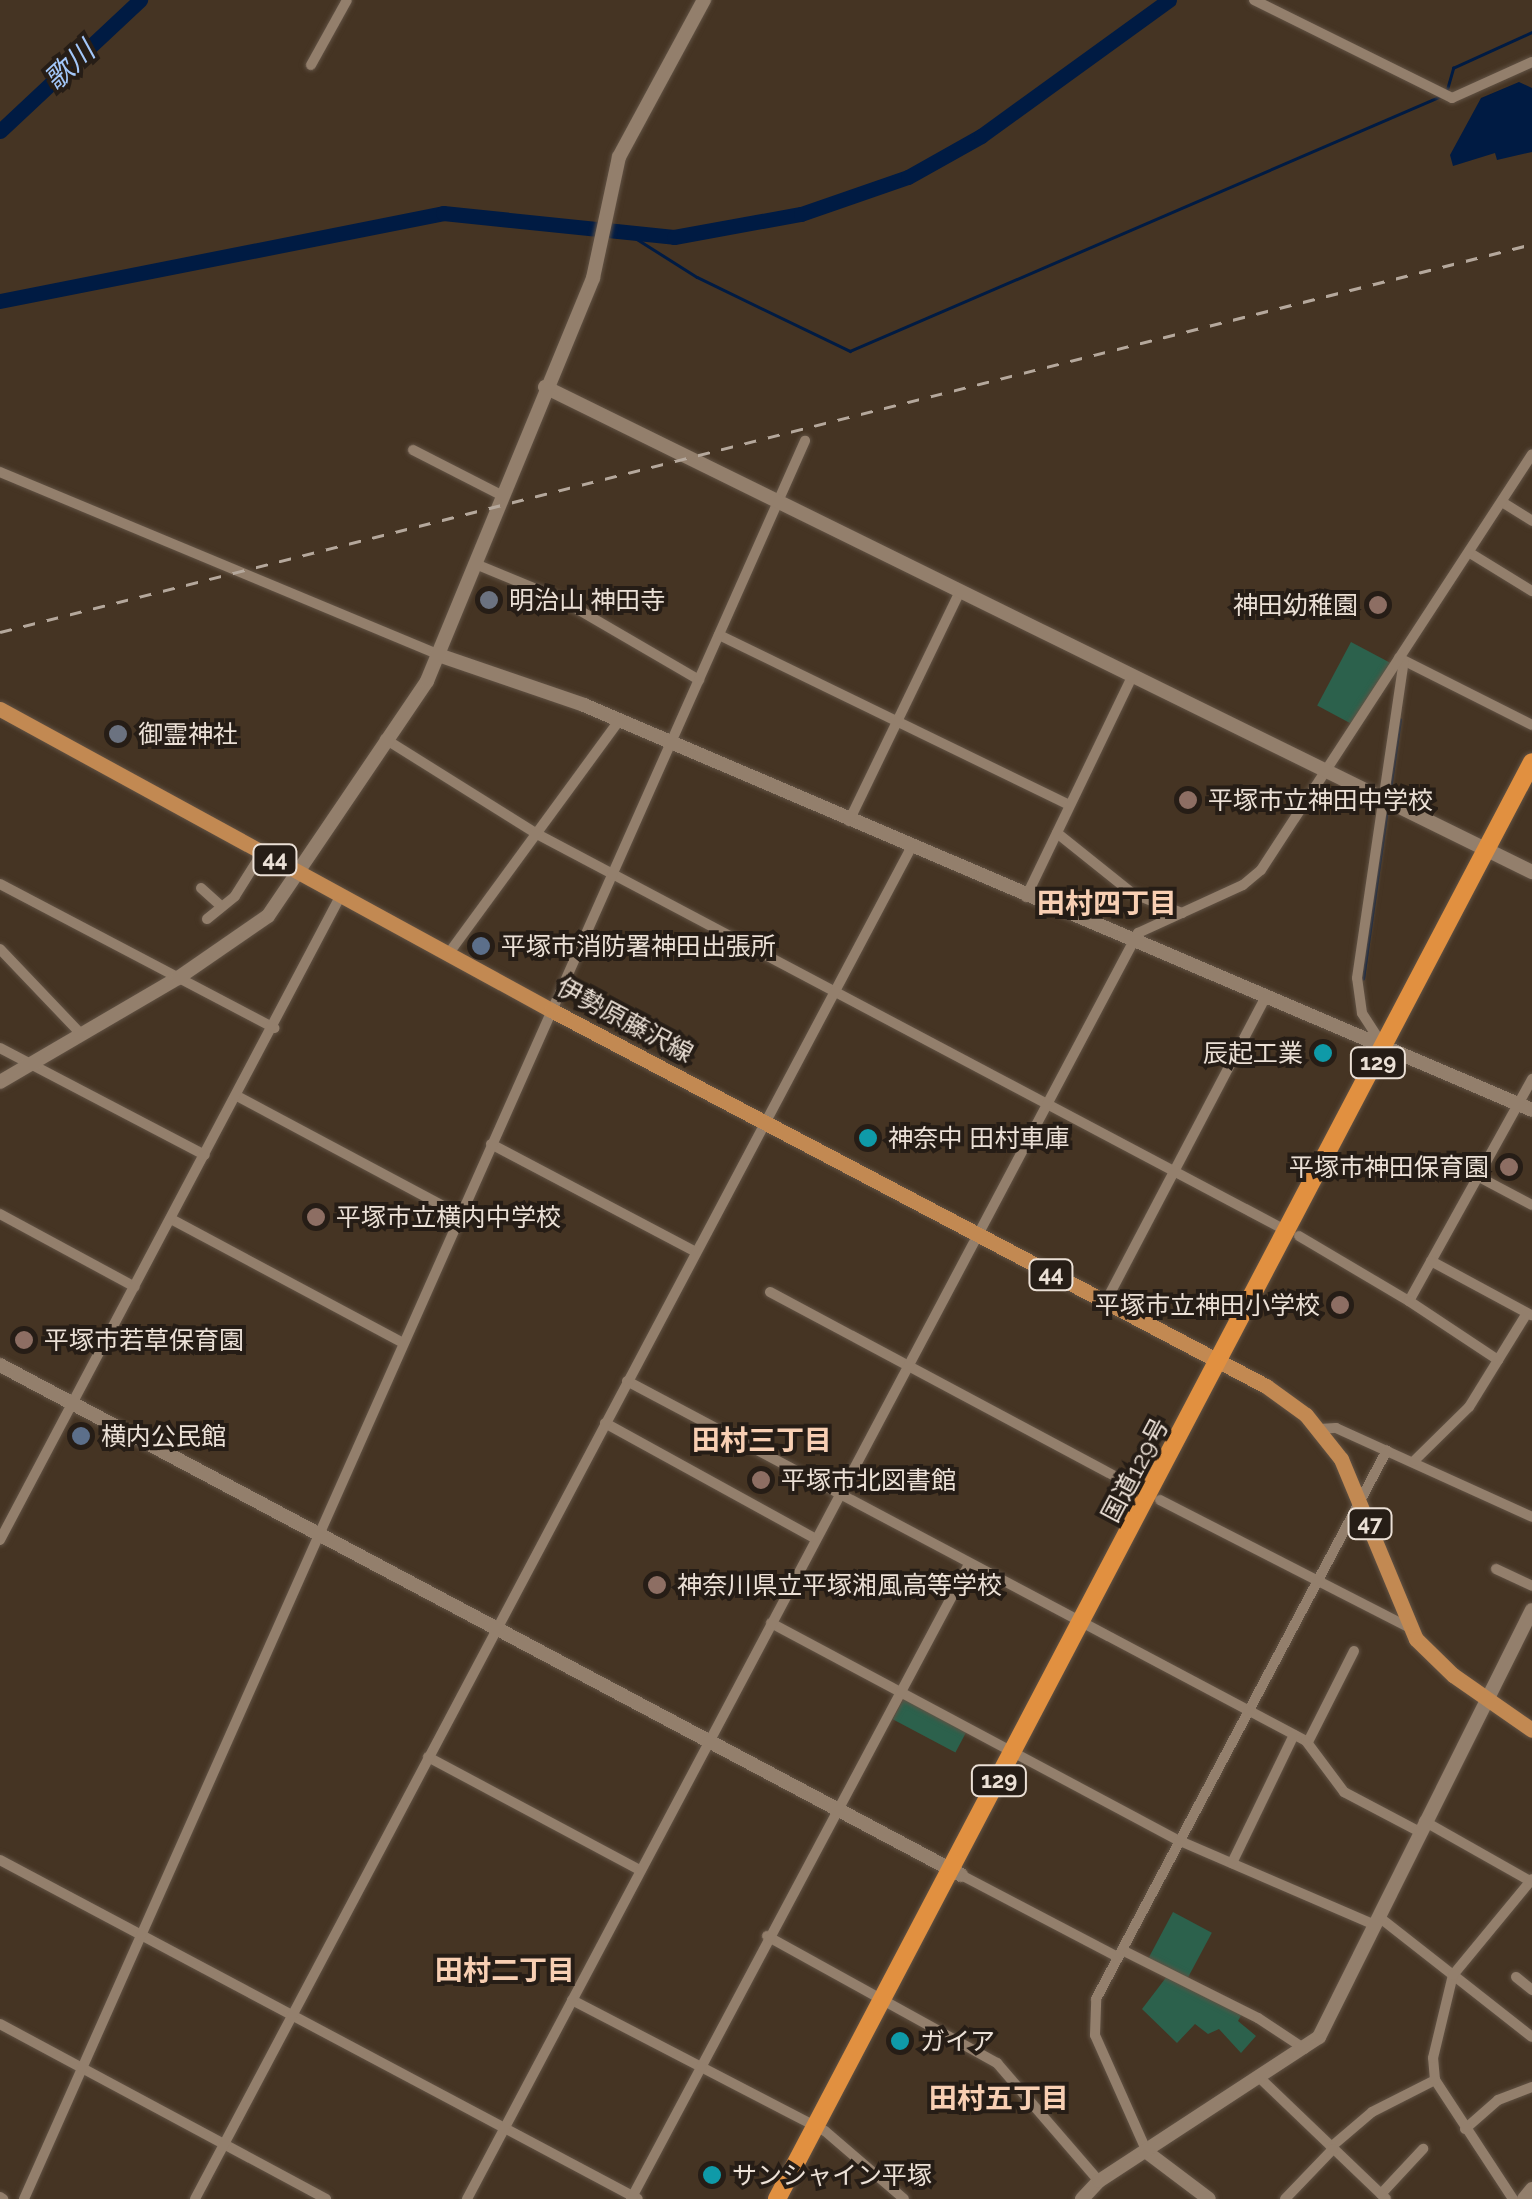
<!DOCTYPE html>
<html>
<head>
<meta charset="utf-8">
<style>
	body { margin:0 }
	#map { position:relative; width:1532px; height:2199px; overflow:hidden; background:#453423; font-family:Raleway,"Noto Sans JP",sans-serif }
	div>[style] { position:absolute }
	.green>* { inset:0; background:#2c614c; transform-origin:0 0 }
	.water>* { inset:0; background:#001b43 }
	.stream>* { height:2.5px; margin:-1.25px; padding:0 1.25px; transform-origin:1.25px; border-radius:1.25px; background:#001b43 }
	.river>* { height:15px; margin:-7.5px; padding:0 7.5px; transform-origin:7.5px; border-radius:7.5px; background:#001b43 }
	.roads { filter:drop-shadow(0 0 2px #615244) drop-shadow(0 0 2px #615244) }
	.street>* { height:10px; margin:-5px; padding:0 5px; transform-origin:5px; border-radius:5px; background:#937f6c }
	.secondary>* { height:14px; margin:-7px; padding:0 7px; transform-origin:7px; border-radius:7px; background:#937f6c }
	.primary>* { height:15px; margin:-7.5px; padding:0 7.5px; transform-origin:7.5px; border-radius:7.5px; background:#c28952 }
	.highway>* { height:18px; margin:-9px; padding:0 9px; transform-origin:9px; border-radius:9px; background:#e19040 }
	.rail>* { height:2.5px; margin-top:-1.25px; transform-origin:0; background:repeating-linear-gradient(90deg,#b5a89c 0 12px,transparent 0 24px) }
	.dots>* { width:28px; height:28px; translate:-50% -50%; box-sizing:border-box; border:5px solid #261d16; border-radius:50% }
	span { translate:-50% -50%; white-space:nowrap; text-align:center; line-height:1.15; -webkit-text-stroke:8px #261d16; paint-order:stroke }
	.shield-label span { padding:2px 8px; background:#261d16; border:2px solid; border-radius:8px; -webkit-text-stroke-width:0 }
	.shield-label { font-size:22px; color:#ebe0d6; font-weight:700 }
	.poi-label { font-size:25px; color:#ebe0d6 }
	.left { translate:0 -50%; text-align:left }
	.right { translate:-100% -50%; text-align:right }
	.street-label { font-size:25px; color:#ebe0d6 }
	.water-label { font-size:28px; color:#a3c7f9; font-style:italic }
	.neighbourhood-label { font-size:28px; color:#f8cfb3; font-weight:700 }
</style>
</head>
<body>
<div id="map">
	<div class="green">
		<i style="left:1351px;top:642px;width:47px;height:72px;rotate:28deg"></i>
		<i style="left:904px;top:1698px;width:71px;height:24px;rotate:28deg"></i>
		<i style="left:1173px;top:1912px;width:44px;height:52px;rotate:28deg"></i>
		<i style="clip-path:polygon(1168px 1975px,1243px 2012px,1238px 2021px,1256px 2036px,1241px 2053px,1219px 2029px,1208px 2034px,1195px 2024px,1177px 2043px,1142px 2009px)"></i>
	</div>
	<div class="water">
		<i style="clip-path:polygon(1519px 82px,1532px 88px,1532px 152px,1497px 160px,1495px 153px,1453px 166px,1450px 155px,1481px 98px)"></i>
	</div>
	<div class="stream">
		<i style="left:1446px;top:93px;width:26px;rotate:-74deg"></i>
		<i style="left:1453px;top:68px;width:87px;rotate:-24.5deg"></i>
		<i style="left:629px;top:234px;width:80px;rotate:32.3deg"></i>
		<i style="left:697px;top:277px;width:170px;rotate:25.8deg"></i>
		<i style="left:850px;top:351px;width:641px;rotate:-23.33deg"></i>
		<i style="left:1389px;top:796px;width:77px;rotate:-81.8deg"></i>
		<i style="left:1363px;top:979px;width:172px;rotate:-82deg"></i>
	</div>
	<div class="river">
		<i style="left:0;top:131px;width:192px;rotate:-43.1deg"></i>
		<i style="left:0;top:301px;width:452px;rotate:-11.2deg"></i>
		<i style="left:443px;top:213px;width:232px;rotate:5.9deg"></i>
		<i style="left:674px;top:237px;width:129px;rotate:-10.3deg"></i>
		<i style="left:801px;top:214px;width:113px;rotate:-19.1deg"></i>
		<i style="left:908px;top:177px;width:84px;rotate:-29.3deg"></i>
		<i style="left:981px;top:136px;width:232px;rotate:-35.9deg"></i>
	</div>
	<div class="roads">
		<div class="street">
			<i style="left:1254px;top:0;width:221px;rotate:26.3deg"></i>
			<i style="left:1452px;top:98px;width:88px;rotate:-24.2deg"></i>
			<i style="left:311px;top:65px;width:74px;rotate:-61deg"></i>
			<i style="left:413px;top:450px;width:101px;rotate:27.1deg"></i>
			<i style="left:0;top:472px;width:478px;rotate:22.6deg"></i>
			<i style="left:1502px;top:502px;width:36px;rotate:32deg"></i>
			<i style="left:1470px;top:553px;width:73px;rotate:31.5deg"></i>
			<i style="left:478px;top:565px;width:89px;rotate:22.5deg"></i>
			<i style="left:560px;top:599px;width:161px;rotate:30.2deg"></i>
			<i style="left:719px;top:635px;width:389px;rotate:25.9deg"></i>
			<i style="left:1399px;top:658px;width:149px;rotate:26.7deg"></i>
			<i style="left:385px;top:739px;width:179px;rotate:32deg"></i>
			<i style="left:537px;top:834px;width:851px;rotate:27.89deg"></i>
			<i style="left:849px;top:821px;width:255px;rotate:-64.2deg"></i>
			<i style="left:1057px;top:833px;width:96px;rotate:38.7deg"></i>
			<i style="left:1132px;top:893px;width:54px;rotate:21.8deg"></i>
			<i style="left:0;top:884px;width:310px;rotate:27.7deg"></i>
			<i style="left:201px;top:888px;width:28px;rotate:42deg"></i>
			<i style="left:1026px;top:897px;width:246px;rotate:-64.3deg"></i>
			<i style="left:207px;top:919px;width:36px;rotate:-39deg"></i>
			<i style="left:235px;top:896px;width:51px;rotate:-57.9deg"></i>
			<i style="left:0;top:949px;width:119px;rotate:46.4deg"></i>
			<i style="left:449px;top:953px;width:288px;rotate:-53.8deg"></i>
			<i style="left:1382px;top:1044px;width:37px;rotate:-123deg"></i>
			<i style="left:1362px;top:1013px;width:35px;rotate:-98deg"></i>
			<i style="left:1357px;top:978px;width:320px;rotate:-81.6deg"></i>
			<i style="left:0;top:1048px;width:231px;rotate:27.6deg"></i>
			<i style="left:237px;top:1096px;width:253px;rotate:28.1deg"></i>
			<i style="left:491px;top:1144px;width:232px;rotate:27.8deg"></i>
			<i style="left:1479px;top:1177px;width:60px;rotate:27.8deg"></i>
			<i style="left:0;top:1214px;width:153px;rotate:28.4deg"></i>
			<i style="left:171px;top:1219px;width:263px;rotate:28.1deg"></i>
			<i style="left:1299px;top:1236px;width:128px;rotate:30.6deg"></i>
			<i style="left:1409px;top:1301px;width:254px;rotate:-61deg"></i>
			<i style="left:1431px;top:1261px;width:114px;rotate:28.4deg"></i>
			<i style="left:770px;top:1292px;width:429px;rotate:28.1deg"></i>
			<i style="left:1409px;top:1301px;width:107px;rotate:33.5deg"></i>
			<i style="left:1105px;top:1303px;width:342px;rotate:-62.3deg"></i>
			<i style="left:627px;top:1381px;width:769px;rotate:27.93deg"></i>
			<i style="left:1306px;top:1741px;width:64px;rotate:53.3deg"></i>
			<i style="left:1344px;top:1792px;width:84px;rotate:27.8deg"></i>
			<i style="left:605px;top:1423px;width:241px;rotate:28.8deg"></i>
			<i style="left:1320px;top:1429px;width:16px;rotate:-4deg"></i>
			<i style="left:1336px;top:1428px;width:215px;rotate:24.4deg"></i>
			<i style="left:1414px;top:1461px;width:77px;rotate:-44.5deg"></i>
			<i style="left:1469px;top:1407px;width:110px;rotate:-58.3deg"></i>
			<i style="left:1160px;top:1500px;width:279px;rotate:27.1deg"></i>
			<i style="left:0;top:1540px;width:730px;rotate:-62.14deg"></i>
			<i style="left:1496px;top:1569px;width:40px;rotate:25deg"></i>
			<i style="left:771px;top:1623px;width:463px;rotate:28.1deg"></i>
			<i style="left:1180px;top:1841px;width:212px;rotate:23.3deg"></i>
			<i style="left:1308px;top:1742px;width:102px;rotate:-63.2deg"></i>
			<i style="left:428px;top:1757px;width:240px;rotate:28.1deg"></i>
			<i style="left:1424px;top:1821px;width:124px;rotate:29.5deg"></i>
			<i style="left:0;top:1860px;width:722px;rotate:27.98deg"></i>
			<i style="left:1232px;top:1863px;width:142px;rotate:-64.2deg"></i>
			<i style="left:961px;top:1875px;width:177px;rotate:27.6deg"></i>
			<i style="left:1379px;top:1917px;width:94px;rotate:38.1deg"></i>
			<i style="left:767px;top:1936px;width:263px;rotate:28.9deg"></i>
			<i style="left:997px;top:2063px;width:156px;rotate:49.2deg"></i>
			<i style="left:1122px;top:1950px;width:152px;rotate:26.6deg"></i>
			<i style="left:1258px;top:2018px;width:56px;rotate:33.4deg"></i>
			<i style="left:1516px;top:1977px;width:21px;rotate:39deg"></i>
			<i style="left:1457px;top:1978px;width:95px;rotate:38.2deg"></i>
			<i style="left:572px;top:2000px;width:285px;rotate:27.4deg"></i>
			<i style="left:825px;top:2131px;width:104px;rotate:40.7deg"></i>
			<i style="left:0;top:2024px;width:370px;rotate:28.2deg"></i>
			<i style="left:1261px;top:2079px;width:173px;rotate:43.8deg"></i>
			<i style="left:1465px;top:2129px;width:44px;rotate:-41.3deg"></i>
			<i style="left:1498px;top:2100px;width:36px;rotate:-21deg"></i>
			<i style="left:1331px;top:2147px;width:54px;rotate:-40.5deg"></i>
			<i style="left:1372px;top:2112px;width:71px;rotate:-26.9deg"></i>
			<i style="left:1147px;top:2152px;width:128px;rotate:-114deg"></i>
			<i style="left:1095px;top:2035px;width:36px;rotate:-88deg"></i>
			<i style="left:1096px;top:1999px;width:621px;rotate:-62.07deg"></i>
			<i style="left:1381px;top:2194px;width:62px;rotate:-47deg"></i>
			<i style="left:0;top:2197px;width:4px;rotate:34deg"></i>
			<i style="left:24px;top:2199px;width:1924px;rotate:-66.05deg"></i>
			<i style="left:195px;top:2199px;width:1529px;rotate:-62.08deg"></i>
			<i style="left:467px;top:2199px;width:1433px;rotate:-62.08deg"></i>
			<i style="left:1138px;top:933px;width:115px;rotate:-24.6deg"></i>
			<i style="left:1243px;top:885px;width:23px;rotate:-40deg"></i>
			<i style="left:1261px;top:870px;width:496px;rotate:-56.9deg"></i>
			<i style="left:631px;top:2199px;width:719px;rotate:-61.97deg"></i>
			<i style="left:1285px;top:2199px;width:69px;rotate:-46.2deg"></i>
			<i style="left:1513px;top:2199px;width:142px;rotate:-123.2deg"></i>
			<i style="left:1435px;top:2080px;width:22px;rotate:-95deg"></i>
			<i style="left:1433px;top:2058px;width:85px;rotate:-76.5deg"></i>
			<i style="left:1453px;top:1975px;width:124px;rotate:-50.5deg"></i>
		</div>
		<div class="secondary">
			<i style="left:545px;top:387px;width:1100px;rotate:26.17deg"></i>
			<i style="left:441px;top:656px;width:151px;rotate:18.9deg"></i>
			<i style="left:584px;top:705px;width:1031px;rotate:23.13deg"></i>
			<i style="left:0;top:1082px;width:206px;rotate:-30.3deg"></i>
			<i style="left:178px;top:978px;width:109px;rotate:-34.6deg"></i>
			<i style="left:268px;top:916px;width:284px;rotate:-55.9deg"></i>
			<i style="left:427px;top:681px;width:436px;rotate:-67.6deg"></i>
			<i style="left:593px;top:278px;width:124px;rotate:-77.9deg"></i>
			<i style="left:619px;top:157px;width:179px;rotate:-61.6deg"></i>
			<i style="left:0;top:1365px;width:1088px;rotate:27.95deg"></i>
			<i style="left:1148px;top:2153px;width:76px;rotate:37deg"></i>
			<i style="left:1082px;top:2199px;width:25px;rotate:-47deg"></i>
			<i style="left:1099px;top:2181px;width:263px;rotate:-33.2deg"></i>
			<i style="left:1319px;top:2037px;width:477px;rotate:-63.5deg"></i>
			<i style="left:1524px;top:2199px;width:13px;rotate:-51deg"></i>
		</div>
		<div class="primary">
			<i style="left:0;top:709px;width:628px;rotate:28.65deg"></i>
			<i style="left:551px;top:1010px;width:808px;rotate:27.74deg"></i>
			<i style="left:1266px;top:1386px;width:49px;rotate:35.9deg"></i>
			<i style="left:1306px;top:1415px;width:56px;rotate:51.5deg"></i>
			<i style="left:1341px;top:1459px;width:195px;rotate:67.4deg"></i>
			<i style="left:1416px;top:1639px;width:52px;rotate:44.2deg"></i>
			<i style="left:1453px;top:1675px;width:96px;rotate:34.8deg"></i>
		</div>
		<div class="highway">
			<i style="left:777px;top:2199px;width:1623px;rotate:-62.28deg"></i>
		</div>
	</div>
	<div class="rail">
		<i style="left:0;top:632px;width:1580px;rotate:-14.21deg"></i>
	</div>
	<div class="dots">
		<i style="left:489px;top:600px;background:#6b7280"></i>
		<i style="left:1378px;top:605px;background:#8d6e63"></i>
		<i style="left:118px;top:734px;background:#6b7280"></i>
		<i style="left:1188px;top:800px;background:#8d6e63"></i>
		<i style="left:481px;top:946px;background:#5c6f8a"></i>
		<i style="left:1323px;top:1053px;background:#0f9aa8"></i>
		<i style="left:868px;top:1138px;background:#0f9aa8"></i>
		<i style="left:1509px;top:1167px;background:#8d6e63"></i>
		<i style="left:316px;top:1217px;background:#8d6e63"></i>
		<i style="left:1340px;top:1305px;background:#8d6e63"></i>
		<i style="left:24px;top:1340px;background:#8d6e63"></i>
		<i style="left:81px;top:1436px;background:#5c6f8a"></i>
		<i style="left:761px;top:1480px;background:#8d6e63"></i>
		<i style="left:657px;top:1585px;background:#8d6e63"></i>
		<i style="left:900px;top:2041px;background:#0f9aa8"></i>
		<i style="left:712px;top:2175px;background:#0f9aa8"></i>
	</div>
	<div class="shield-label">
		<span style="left:275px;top:860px">44</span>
		<span style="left:1378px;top:1063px">129</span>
		<span style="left:1051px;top:1275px">44</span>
		<span style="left:1370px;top:1524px">47</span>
		<span style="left:999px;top:1781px">129</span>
	</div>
	<div class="poi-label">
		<span class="left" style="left:509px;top:600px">明治山 神田寺</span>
		<span class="right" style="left:1358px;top:605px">神田幼稚園</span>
		<span class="left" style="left:138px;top:734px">御霊神社</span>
		<span class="left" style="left:1208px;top:800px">平塚市立神田中学校</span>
		<span class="left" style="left:501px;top:946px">平塚市消防署神田出張所</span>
		<span class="right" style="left:1303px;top:1053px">辰起工業</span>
		<span class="left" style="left:888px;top:1138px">神奈中 田村車庫</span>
		<span class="right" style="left:1489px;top:1167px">平塚市神田保育園</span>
		<span class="left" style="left:336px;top:1217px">平塚市立横内中学校</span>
		<span class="right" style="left:1320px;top:1305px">平塚市立神田小学校</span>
		<span class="left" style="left:44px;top:1340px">平塚市若草保育園</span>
		<span class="left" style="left:101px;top:1436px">横内公民館</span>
		<span class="left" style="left:781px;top:1480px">平塚市北図書館</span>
		<span class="left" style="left:677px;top:1585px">神奈川県立平塚湘風高等学校</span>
		<span class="left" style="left:920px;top:2041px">ガイア</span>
		<span class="left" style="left:732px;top:2175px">サンシャイン平塚</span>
	</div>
	<div class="street-label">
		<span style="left:625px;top:1020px;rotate:28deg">伊勢原藤沢線</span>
		<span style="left:1135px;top:1470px;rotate:-62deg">国道129号</span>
	</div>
	<div class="water-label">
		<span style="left:70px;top:66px;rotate:-43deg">歌川</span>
	</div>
	<div class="neighbourhood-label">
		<span style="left:1107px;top:904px">田村四丁目</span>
		<span style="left:762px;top:1441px">田村三丁目</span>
		<span style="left:505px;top:1971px">田村二丁目</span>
		<span style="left:999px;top:2099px">田村五丁目</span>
	</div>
</div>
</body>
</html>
